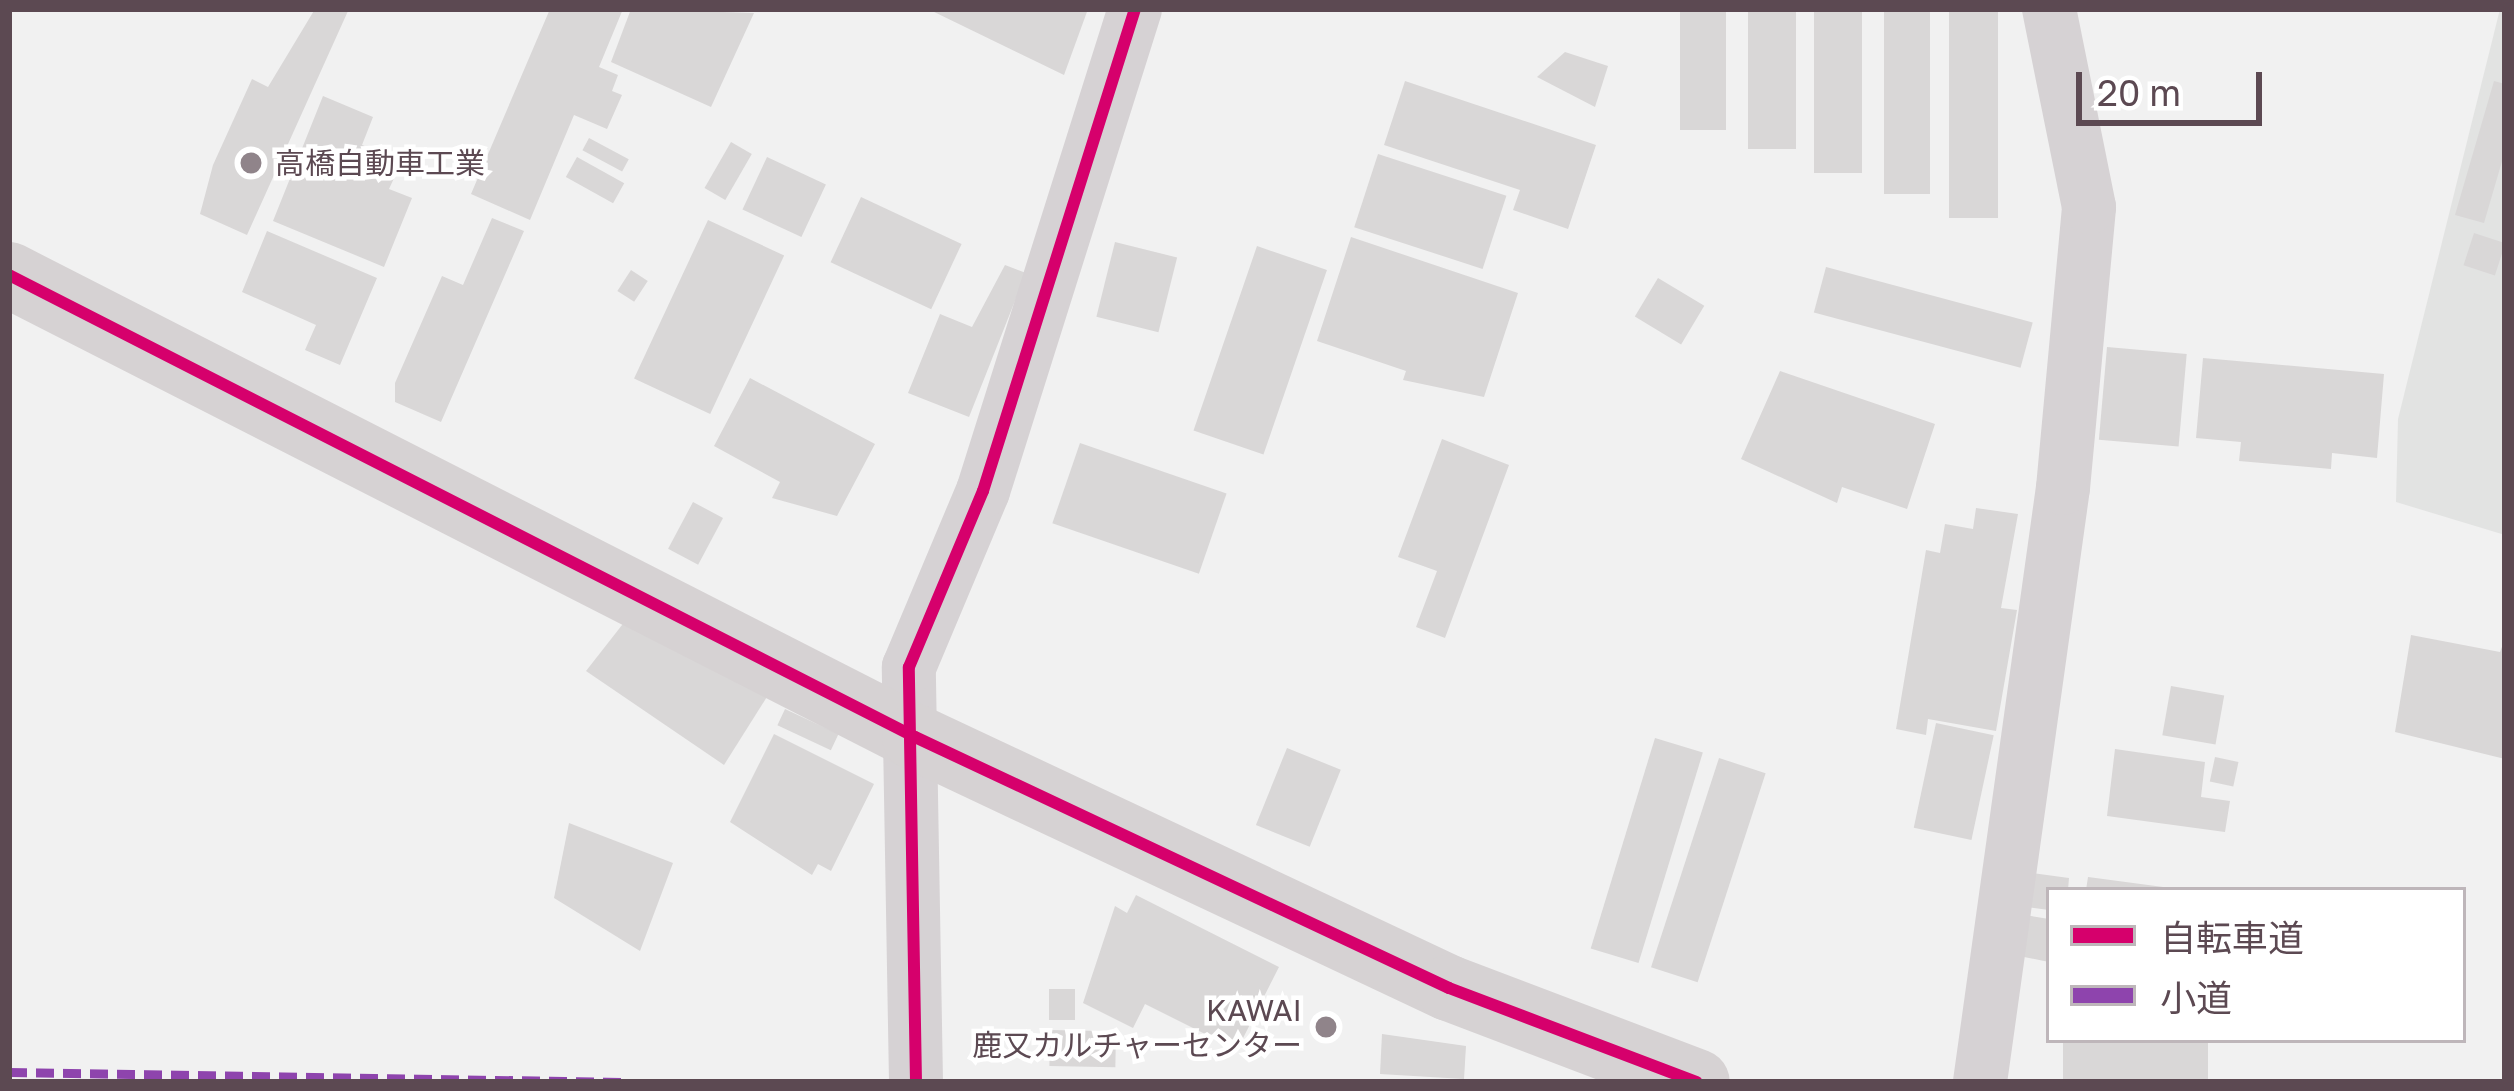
<!DOCTYPE html>
<html>
<head>
<meta charset="utf-8">
<style>
	body { margin:0 }
	#map { position:relative; width:2514px; height:1091px; overflow:hidden; background:#f1f1f1; font-family:"Golos Text","Noto Sans JP",sans-serif }
	div>[style] { position:absolute }
	.education>* { inset:0; background:#e2e3e2 }
	.building>* { inset:0; background:#d9d7d7; transform-origin:0 0 }
	.street>* { height:54px; margin:-27px; padding:0 27px; transform-origin:27px; border-radius:27px; background:#d6d2d4 }
	.secondary>* { height:66px; margin:-33px; padding:0 33px; transform-origin:33px; border-radius:33px; background:#d6d2d3 }
	.quiet>* { height:9px; margin-top:-4.5px; transform-origin:0; background:repeating-linear-gradient(90deg,#8e44ad 0 18px,transparent 0 27px) }
	.cycleway>* { height:12px; margin:-6px; padding:0 6px; transform-origin:6px; border-radius:6px; background:#d6006c }
	.dots>* { width:33px; height:33px; translate:-50% -50%; box-sizing:border-box; border:6px solid #fff; border-radius:50% }
	span { translate:-50% -50%; white-space:nowrap; text-align:center; line-height:1.15; -webkit-text-stroke:9px #fff; paint-order:stroke }
	.poi-label { font-size:30px; color:#5c4952 }
	.left { translate:0 -50%; text-align:left }
	.right { translate:-100% -50%; text-align:right }
	.frame { position:absolute; inset:0; border:12px solid #5c4952; pointer-events:none }
	.legend { position:absolute; left:2046px; top:887px; width:420px; height:156px; box-sizing:border-box; background:#fff; border:3px solid #beb6ba; margin:0; padding:15px 21px; list-style:none; font-size:36px; color:#5c4952 }
	.legend li { display:flex; align-items:center; gap:24px; height:60px }
	.legend b { width:60px; border:3px solid #beb6ba }
	.scale { position:absolute; left:2076px; top:72px; width:186px; height:54px; box-sizing:border-box; border:6px solid #5c4952; border-top:0; padding-left:15px; font-size:36px; line-height:42px; white-space:nowrap; color:#5c4952; -webkit-text-stroke:9px #fff; paint-order:stroke }
</style>
</head>
<body>
<div id="map">
	<div class="education">
		<i style="clip-path:polygon(2500px 9px,2505px 9px,2505px 535px,2396px 502px,2398px 419px)"></i>
	</div>
	<div class="building">
		<i style="clip-path:polygon(315px 9px,348px 11px,247px 235px,200px 214px,213px 165px,252px 79px,268px 87px)"></i>
		<i style="clip-path:polygon(550px 9px,623px 9px,599px 67px,618px 75px,612px 91px,622px 95px,607px 129px,574px 115px,530px 220px,471px 194px)"></i>
		<i style="clip-path:polygon(631px 9px,754px 13px,711px 107px,611px 62px)"></i>
		<i style="clip-path:polygon(928px 9px,1088px 9px,1064px 75px)"></i>
		<i style="left:1680px;top:9px;width:46px;height:121px"></i>
		<i style="left:1748px;top:9px;width:48px;height:140px"></i>
		<i style="left:1814px;top:9px;width:48px;height:164px"></i>
		<i style="left:1884px;top:9px;width:46px;height:185px"></i>
		<i style="left:1949px;top:9px;width:49px;height:209px"></i>
		<i style="clip-path:polygon(1565px 52px,1608px 66px,1595px 107px,1537px 77px)"></i>
		<i style="clip-path:polygon(1405px 81px,1596px 145px,1568px 229px,1513px 210px,1520px 190px,1384px 145px)"></i>
		<i style="clip-path:polygon(2494px 81px,2505px 84px,2505px 151px,2484px 223px,2455px 215px)"></i>
		<i style="clip-path:polygon(323px 96px,373px 117px,362px 145px,402px 161px,389px 189px,412px 198px,384px 267px,273px 221px)"></i>
		<i style="left:589px;top:138px;width:45px;height:14px;rotate:28deg"></i>
		<i style="left:731px;top:142px;width:24px;height:53px;rotate:30deg"></i>
		<i style="left:1378px;top:154px;width:135px;height:77px;rotate:18deg"></i>
		<i style="left:577px;top:157px;width:54px;height:23px;rotate:29deg"></i>
		<i style="left:767px;top:157px;width:65px;height:58px;rotate:25deg"></i>
		<i style="left:861px;top:197px;width:111px;height:72px;rotate:25deg"></i>
		<i style="clip-path:polygon(492px 218px,524px 231px,441px 422px,395px 402px,395px 383px,442px 276px,463px 285px)"></i>
		<i style="left:708px;top:220px;width:84px;height:175px;rotate:25deg"></i>
		<i style="clip-path:polygon(267px 231px,377px 278px,340px 365px,305px 350px,316px 325px,242px 292px)"></i>
		<i style="left:2474px;top:233px;width:33px;height:34px;rotate:18deg"></i>
		<i style="clip-path:polygon(1351px 237px,1518px 293px,1484px 397px,1403px 380px,1406px 371px,1317px 341px)"></i>
		<i style="left:1115px;top:242px;width:64px;height:77px;rotate:14deg"></i>
		<i style="left:1257px;top:246px;width:74px;height:195px;rotate:19deg"></i>
		<i style="clip-path:polygon(1005px 265px,1026px 273px,969px 417px,908px 393px,940px 314px,972px 327px)"></i>
		<i style="left:1826px;top:267px;width:214px;height:47px;rotate:15deg"></i>
		<i style="left:631px;top:270px;width:20px;height:25px;rotate:33deg"></i>
		<i style="left:1658px;top:278px;width:54px;height:45px;rotate:31deg"></i>
		<i style="left:2107px;top:347px;width:80px;height:93px;rotate:5deg"></i>
		<i style="clip-path:polygon(2203px 358px,2384px 374px,2377px 458px,2332px 453px,2331px 469px,2239px 461px,2241px 442px,2196px 438px)"></i>
		<i style="clip-path:polygon(1780px 371px,1935px 424px,1907px 509px,1842px 487px,1837px 503px,1741px 459px)"></i>
		<i style="clip-path:polygon(750px 378px,875px 444px,837px 516px,772px 498px,780px 482px,714px 446px)"></i>
		<i style="clip-path:polygon(1442px 439px,1509px 465px,1445px 638px,1416px 627px,1437px 571px,1398px 557px)"></i>
		<i style="left:1080px;top:443px;width:155px;height:85px;rotate:19deg"></i>
		<i style="left:693px;top:502px;width:34px;height:53px;rotate:28deg"></i>
		<i style="clip-path:polygon(1976px 508px,2018px 514px,2001px 608px,2017px 610px,1996px 731px,1928px 719px,1926px 735px,1896px 729px,1926px 550px,1940px 553px,1945px 524px,1973px 529px)"></i>
		<i style="clip-path:polygon(633px 611px,775px 684px,724px 765px,586px 671px)"></i>
		<i style="clip-path:polygon(2411px 635px,2500px 652px,2505px 639px,2505px 759px,2395px 732px)"></i>
		<i style="left:2171px;top:686px;width:54px;height:50px;rotate:10deg"></i>
		<i style="left:785px;top:709px;width:59px;height:18px;rotate:25deg"></i>
		<i style="left:1936px;top:723px;width:59px;height:107px;rotate:12deg"></i>
		<i style="clip-path:polygon(774px 734px,874px 784px,831px 871px,818px 864px,812px 875px,730px 822px)"></i>
		<i style="left:1655px;top:738px;width:50px;height:220px;rotate:17deg"></i>
		<i style="left:1287px;top:748px;width:58px;height:83px;rotate:22deg"></i>
		<i style="clip-path:polygon(2115px 749px,2205px 762px,2201px 797px,2230px 801px,2225px 832px,2107px 816px)"></i>
		<i style="left:2215px;top:757px;width:24px;height:25px;rotate:12deg"></i>
		<i style="left:1719px;top:758px;width:49px;height:220px;rotate:18deg"></i>
		<i style="clip-path:polygon(569px 823px,673px 863px,640px 951px,554px 898px)"></i>
		<i style="clip-path:polygon(2032px 873px,2069px 878px,2068px 890px,2049px 890px,2049px 910px,2026px 907px)"></i>
		<i style="clip-path:polygon(2088px 877px,2163px 887px,2162px 890px,2086px 890px)"></i>
		<i style="clip-path:polygon(1136px 895px,1279px 967px,1237px 1050px,1145px 1004px,1133px 1028px,1083px 1003px,1115px 906px,1127px 913px)"></i>
		<i style="clip-path:polygon(2025px 915px,2049px 919px,2049px 962px,2019px 956px)"></i>
		<i style="left:1049px;top:989px;width:26px;height:31px"></i>
		<i style="left:1050px;top:1030px;width:66px;height:36px;rotate:1deg"></i>
		<i style="clip-path:polygon(1382px 1034px,1466px 1046px,1464px 1079px,1380px 1074px)"></i>
		<i style="left:2063px;top:1040px;width:145px;height:42px"></i>
	</div>
	<div class="street">
		<i style="left:916px;top:1082px;width:415px;rotate:-91deg"></i>
		<i style="left:909px;top:667px;width:191px;rotate:-67.2deg"></i>
		<i style="left:983px;top:491px;width:505px;rotate:-72.5deg"></i>
		<i style="left:1980px;top:1082px;width:600px;rotate:-82.05deg"></i>
		<i style="left:2063px;top:488px;width:282px;rotate:-84.7deg"></i>
		<i style="left:2089px;top:207px;width:202px;rotate:-101.4deg"></i>
	</div>
	<div class="secondary">
		<i style="left:9px;top:275px;width:1017px;rotate:27.02deg"></i>
		<i style="left:915px;top:737px;width:590px;rotate:25.18deg"></i>
		<i style="left:1449px;top:988px;width:265px;rotate:20.8deg"></i>
	</div>
	<div class="quiet">
		<i style="left:9px;top:1072px;width:613px;rotate:0.93deg"></i>
	</div>
	<div class="cycleway">
		<i style="left:9px;top:275px;width:1017px;rotate:27.02deg"></i>
		<i style="left:915px;top:737px;width:590px;rotate:25.18deg"></i>
		<i style="left:1449px;top:988px;width:265px;rotate:20.8deg"></i>
		<i style="left:916px;top:1082px;width:415px;rotate:-91deg"></i>
		<i style="left:909px;top:667px;width:191px;rotate:-67.2deg"></i>
		<i style="left:983px;top:491px;width:505px;rotate:-72.5deg"></i>
	</div>
	<div class="dots">
		<i style="left:251px;top:163px;background:#90848a"></i>
		<i style="left:1326px;top:1027px;background:#90848a"></i>
	</div>
	<div class="poi-label">
		<span class="left" style="left:275px;top:163px">高橋自動車工業</span>
		<span class="right" style="left:1302px;top:1027px">KAWAI<br>鹿又カルチャーセンター</span>
	</div>
	<div class="frame"></div>
	<ul class="legend">
	<li><b style="height:15px;background:#d6006c"></b>自転車道</li>
	<li><b style="height:15px;background:#8e44ad"></b>小道</li>
	</ul>
	<div class="scale">20 m</div>
</div>
</body>
</html>
